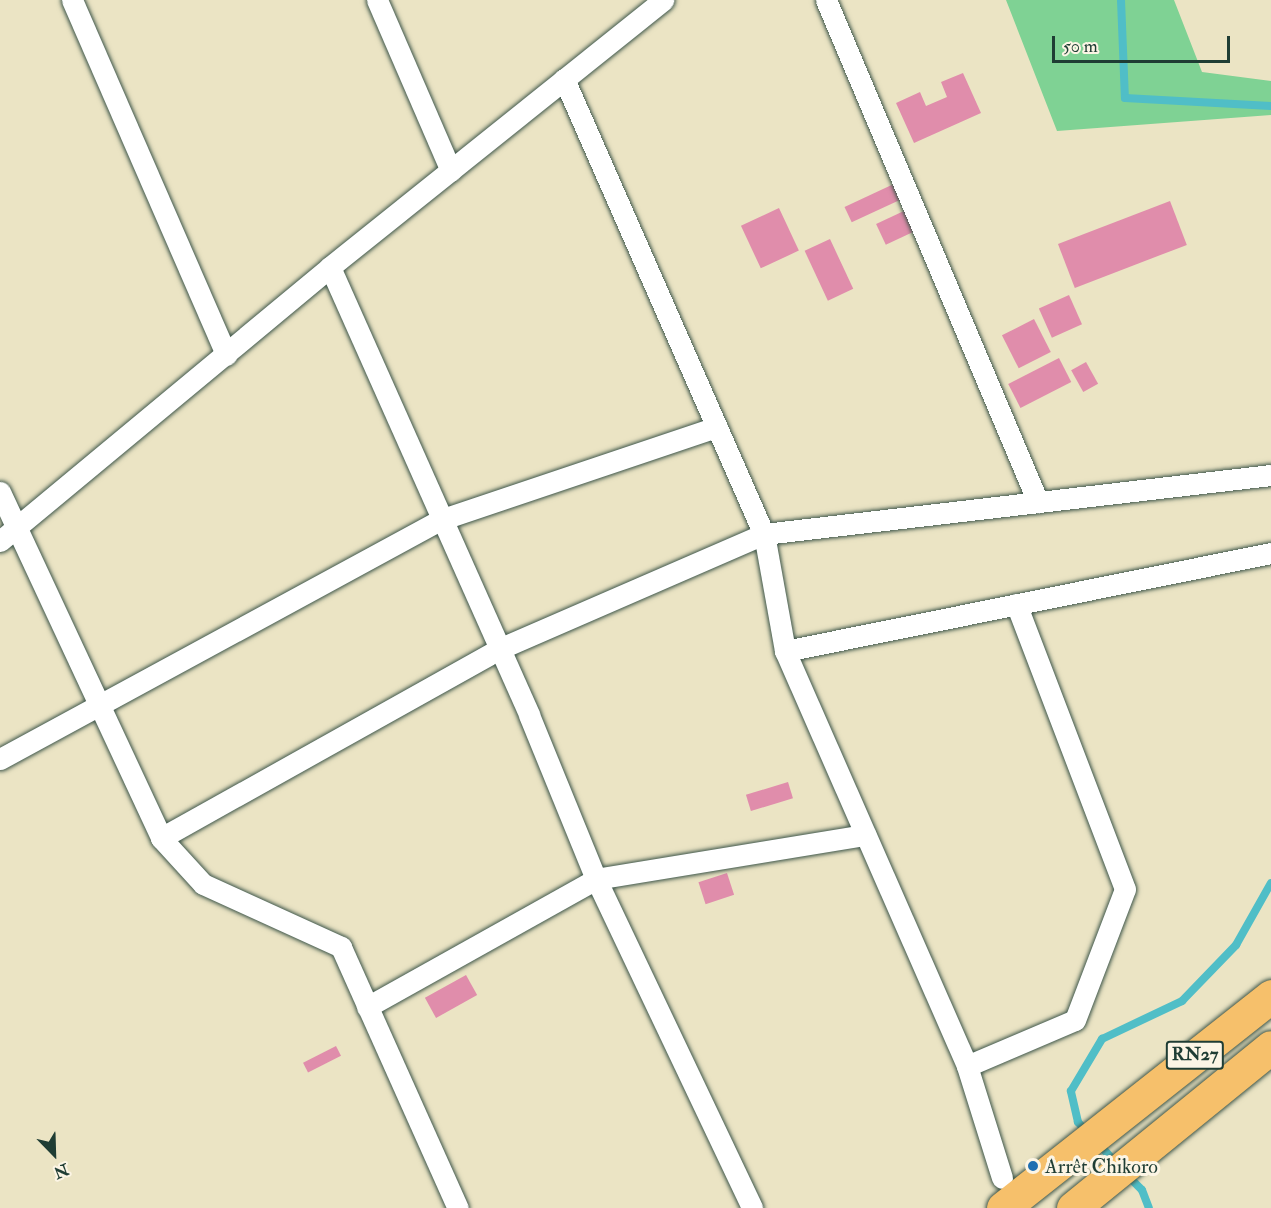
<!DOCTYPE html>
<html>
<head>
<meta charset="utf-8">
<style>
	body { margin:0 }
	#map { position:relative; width:1271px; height:1208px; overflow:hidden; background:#ebe4c4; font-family:"IM FELL Double Pica",serif }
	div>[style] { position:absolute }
	.green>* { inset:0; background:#7fd294 }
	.stream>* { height:8px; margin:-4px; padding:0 4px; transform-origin:4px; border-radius:4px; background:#50bec7 }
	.building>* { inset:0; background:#e08dab; transform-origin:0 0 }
	.roads { filter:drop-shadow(0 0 2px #3e564a) drop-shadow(0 0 2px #3e564a) }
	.street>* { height:21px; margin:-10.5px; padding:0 10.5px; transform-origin:10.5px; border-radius:10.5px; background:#fff }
	.primary>* { height:33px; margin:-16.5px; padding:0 16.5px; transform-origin:16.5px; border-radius:16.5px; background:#f6c06b }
	.dots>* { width:16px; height:16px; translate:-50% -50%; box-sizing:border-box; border:3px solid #fcf5e5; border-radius:50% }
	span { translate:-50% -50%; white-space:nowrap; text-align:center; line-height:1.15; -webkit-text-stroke:6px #fcf5e5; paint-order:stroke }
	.shield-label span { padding:2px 4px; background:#fcf5e5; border:2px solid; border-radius:4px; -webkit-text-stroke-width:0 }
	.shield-label { font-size:18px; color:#1f3d34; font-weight:700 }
	.poi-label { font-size:20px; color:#1f3d34 }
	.left { translate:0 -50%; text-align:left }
	.north { position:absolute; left:24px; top:1124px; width:60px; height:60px; -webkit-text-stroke:4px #fcf5e5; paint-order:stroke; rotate:157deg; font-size:16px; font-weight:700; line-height:24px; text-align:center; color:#1f3d34 }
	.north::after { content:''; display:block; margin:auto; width:21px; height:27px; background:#1f3d34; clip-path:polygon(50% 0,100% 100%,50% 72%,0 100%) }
	.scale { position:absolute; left:1052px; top:36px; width:178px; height:27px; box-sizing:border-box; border:3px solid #1f3d34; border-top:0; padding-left:8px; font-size:18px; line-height:21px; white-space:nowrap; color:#1f3d34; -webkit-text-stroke:4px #fcf5e5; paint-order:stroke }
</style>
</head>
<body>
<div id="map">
	<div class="green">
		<i style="clip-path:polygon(1006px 0,1174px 0,1202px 72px,1271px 81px,1271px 115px,1057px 131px)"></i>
	</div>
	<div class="stream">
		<i style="left:1121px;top:0;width:98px;rotate:87.7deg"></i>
		<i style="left:1125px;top:98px;width:146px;rotate:3.1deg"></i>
		<i style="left:1086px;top:1131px;width:12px;rotate:-132deg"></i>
		<i style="left:1078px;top:1122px;width:32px;rotate:-103deg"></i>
		<i style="left:1071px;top:1091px;width:61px;rotate:-59.2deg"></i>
		<i style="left:1102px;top:1039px;width:89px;rotate:-25.4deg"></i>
		<i style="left:1182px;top:1001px;width:78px;rotate:-46deg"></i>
		<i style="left:1236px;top:945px;width:71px;rotate:-60.6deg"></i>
		<i style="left:1097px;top:1142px;width:30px;rotate:48deg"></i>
		<i style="left:1127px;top:1175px;width:21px;rotate:45deg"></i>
		<i style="left:1142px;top:1190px;width:19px;rotate:69deg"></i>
	</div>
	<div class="building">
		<i style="clip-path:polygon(963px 73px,981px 113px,914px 143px,896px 103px,920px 92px,926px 106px,947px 97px,941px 82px)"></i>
		<i style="left:898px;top:182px;width:17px;height:59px;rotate:65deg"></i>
		<i style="left:1170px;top:201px;width:47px;height:120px;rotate:69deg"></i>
		<i style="left:779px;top:208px;width:47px;height:42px;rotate:65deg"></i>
		<i style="left:906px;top:210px;width:23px;height:33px;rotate:65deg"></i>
		<i style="left:830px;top:239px;width:55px;height:28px;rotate:65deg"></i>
		<i style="left:1069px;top:295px;width:32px;height:33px;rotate:66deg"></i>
		<i style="left:1034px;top:319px;width:37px;height:36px;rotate:63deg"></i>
		<i style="left:1059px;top:358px;width:27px;height:57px;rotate:63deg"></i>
		<i style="left:1086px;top:362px;width:25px;height:17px;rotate:61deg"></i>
		<i style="left:788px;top:782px;width:17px;height:44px;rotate:73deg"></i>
		<i style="left:727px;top:873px;width:23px;height:30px;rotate:72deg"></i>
		<i style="left:466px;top:975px;width:23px;height:47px;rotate:61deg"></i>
		<i style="left:336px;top:1046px;width:11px;height:37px;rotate:63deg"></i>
	</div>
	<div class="roads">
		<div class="street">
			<i style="left:72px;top:0;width:387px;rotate:66.5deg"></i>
			<i style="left:377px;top:0;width:186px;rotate:66.6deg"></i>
			<i style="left:826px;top:0;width:545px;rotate:67.11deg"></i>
			<i style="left:564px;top:79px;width:497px;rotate:66.3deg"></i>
			<i style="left:764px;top:534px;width:119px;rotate:79.8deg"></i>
			<i style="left:785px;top:651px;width:453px;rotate:66.3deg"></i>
			<i style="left:967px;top:1066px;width:117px;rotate:72.6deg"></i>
			<i style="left:330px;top:267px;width:490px;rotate:66deg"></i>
			<i style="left:529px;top:715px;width:177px;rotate:67.8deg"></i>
			<i style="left:596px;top:879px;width:364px;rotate:64.6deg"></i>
			<i style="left:0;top:492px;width:382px;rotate:65deg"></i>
			<i style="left:161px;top:838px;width:62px;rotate:47.6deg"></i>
			<i style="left:203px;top:884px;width:152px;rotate:24.5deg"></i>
			<i style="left:341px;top:947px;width:286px;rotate:65.9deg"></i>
			<i style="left:0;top:541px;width:429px;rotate:-39.7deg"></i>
			<i style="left:330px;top:267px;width:427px;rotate:-38.7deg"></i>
			<i style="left:785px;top:651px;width:496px;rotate:-11.4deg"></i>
			<i style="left:0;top:759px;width:501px;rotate:-28.51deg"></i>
			<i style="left:440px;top:520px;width:292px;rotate:-18.6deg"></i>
			<i style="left:161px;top:838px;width:387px;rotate:-29.2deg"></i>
			<i style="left:499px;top:649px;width:289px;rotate:-23.5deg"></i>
			<i style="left:764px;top:534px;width:510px;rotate:-6.64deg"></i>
			<i style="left:367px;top:1007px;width:262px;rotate:-29.2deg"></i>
			<i style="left:596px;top:879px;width:273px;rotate:-9.3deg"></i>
			<i style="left:967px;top:1066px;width:117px;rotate:-23.1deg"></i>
			<i style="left:1075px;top:1020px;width:140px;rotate:-69.1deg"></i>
			<i style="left:1125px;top:889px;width:305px;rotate:-110.9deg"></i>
		</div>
		<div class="primary">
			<i style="left:1003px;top:1208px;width:342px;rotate:-38.3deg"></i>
			<i style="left:1073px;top:1208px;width:255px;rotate:-39.1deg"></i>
		</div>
	</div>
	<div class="dots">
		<i style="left:1033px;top:1166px;background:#1f6fb2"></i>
	</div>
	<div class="shield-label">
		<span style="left:1195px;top:1055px">RN27</span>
	</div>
	<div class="poi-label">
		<span class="left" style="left:1045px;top:1166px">Arrêt Chikoro</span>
	</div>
	<div class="north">N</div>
	<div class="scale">50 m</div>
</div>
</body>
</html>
